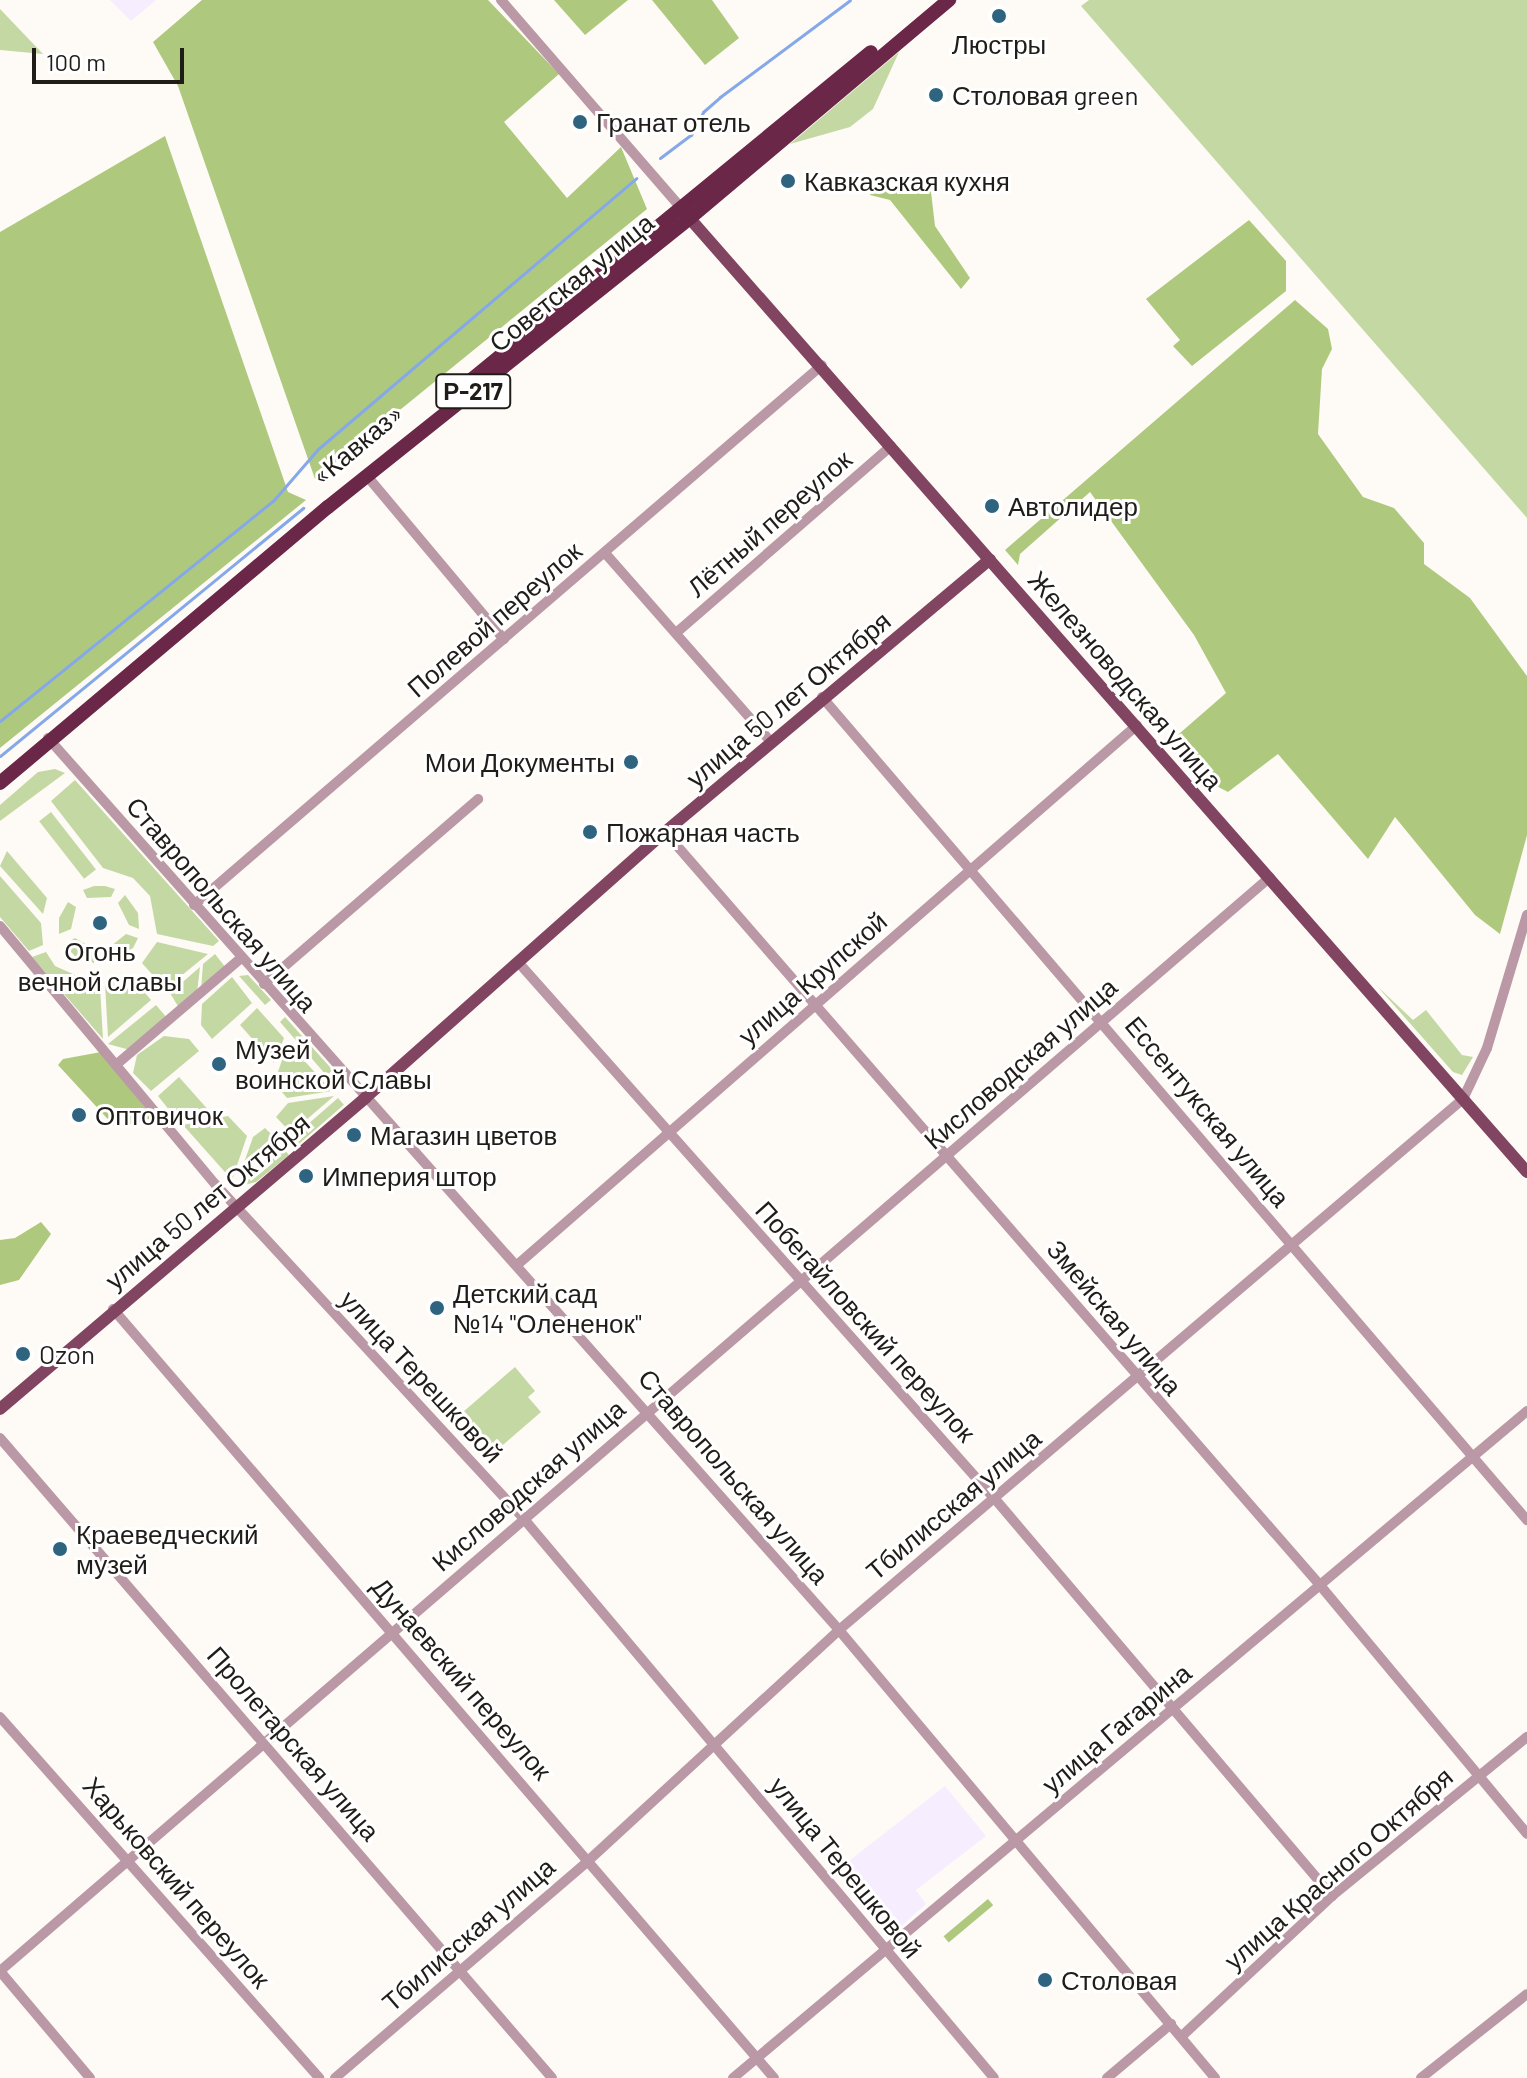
<!DOCTYPE html>
<html>
<head>
<meta charset="utf-8">
<style>
	body { margin:0 }
	#map { position:relative; width:1527px; height:2078px; overflow:hidden; background:#fefbf6; font-family:Barlow,sans-serif }
	div>[style] { position:absolute }
	.industrial>* { inset:0; background:#f6edfe }
	.green>* { inset:0; background:#c4d8a3; transform-origin:0 0 }
	.forest>* { inset:0; background:#aec97e; transform-origin:0 0 }
	.stream>* { height:3px; margin:-1.5px; padding:0 1.5px; transform-origin:1.5px; border-radius:1.5px; background:#84a8ea }
	.minor>* { height:10px; margin:-5px; padding:0 5px; transform-origin:5px; border-radius:5px; background:#bb98a6 }
	.major>* { height:12px; margin:-6px; padding:0 6px; transform-origin:6px; border-radius:6px; background:#814561 }
	.highway>* { height:14px; margin:-7px; padding:0 7px; transform-origin:7px; border-radius:7px; background:#6a2748 }
	.dots>* { width:22px; height:22px; translate:-50% -50%; box-sizing:border-box; border:4px solid #fff; border-radius:50% }
	span { translate:-50% -50%; white-space:nowrap; text-align:center; line-height:1.15; -webkit-text-stroke:6px #fff; paint-order:stroke }
	.shield-label span { padding:2px 6px; background:#fff; border:2px solid; border-radius:6px; -webkit-text-stroke-width:0 }
	.shield-label { font-size:24px; color:#201d19; font-weight:700 }
	.poi-label { font-size:26px; color:#201d19 }
	.left { translate:0 -50%; text-align:left }
	.right { translate:-100% -50%; text-align:right }
	.street-label { font-size:26px; color:#201d19 }
	.scale { position:absolute; left:32px; top:48px; width:152px; height:36px; box-sizing:border-box; border:4px solid #201d19; border-top:0; padding-left:10px; font-size:24px; line-height:28px; white-space:nowrap; color:#201d19; -webkit-text-stroke:6px #fff; paint-order:stroke }
</style>
</head>
<body>
<div id="map">
	<div class="industrial">
		<i style="clip-path:polygon(110px 0,156px 0,131px 21px)"></i>
		<i style="clip-path:polygon(945px 1786px,986px 1836px,916px 1890px,926px 1904px,897px 1930px,845px 1864px)"></i>
	</div>
	<div class="green">
		<i style="clip-path:polygon(1089px 0,1527px 0,1527px 518px,1081px 6px)"></i>
		<i style="clip-path:polygon(0 9px,43px 54px,0 50px)"></i>
		<i style="clip-path:polygon(899px 52px,873px 109px,850px 127px,790px 144px)"></i>
		<i style="clip-path:polygon(55px 769px,65px 773px,0 821px,0 805px,38px 772px)"></i>
		<i style="clip-path:polygon(75px 780px,219px 941px,213px 946px,157px 934px,150px 896px,133px 878px,103px 868px,51px 801px)"></i>
		<i style="left:51px;top:812px;width:73px;height:15px;rotate:52deg"></i>
		<i style="clip-path:polygon(7px 851px,47px 898px,43px 914px,0 866px)"></i>
		<i style="clip-path:polygon(0 876px,41px 923px,43px 945px,29px 951px,0 917px)"></i>
		<i style="clip-path:polygon(94px 886px,105px 886px,115px 889px,111px 897px,87px 898px,83px 890px)"></i>
		<i style="clip-path:polygon(125px 895px,138px 913px,139px 929px,129px 925px,118px 903px)"></i>
		<i style="clip-path:polygon(68px 902px,76px 907px,71px 929px,59px 934px,59px 918px)"></i>
		<i style="clip-path:polygon(126px 934px,138px 938px,133px 948px,108px 963px,106px 950px)"></i>
		<i style="clip-path:polygon(75px 938px,97px 951px,94px 963px,77px 958px,64px 945px)"></i>
		<i style="clip-path:polygon(157px 942px,208px 954px,165px 989px,142px 963px)"></i>
		<i style="clip-path:polygon(46px 952px,55px 966px,100px 986px,103px 1039px,32px 957px)"></i>
		<i style="clip-path:polygon(215px 954px,226px 968px,201px 990px,203px 964px)"></i>
		<i style="clip-path:polygon(200px 967px,197px 993px,179px 1008px,170px 993px)"></i>
		<i style="clip-path:polygon(130px 975px,151px 1000px,108px 1037px,105px 984px)"></i>
		<i style="clip-path:polygon(248px 975px,271px 1000px,265px 1005px,239px 976px)"></i>
		<i style="clip-path:polygon(232px 977px,252px 1003px,212px 1039px,201px 1025px,202px 1004px)"></i>
		<i style="clip-path:polygon(1377px 986px,1413px 1020px,1426px 1010px,1462px 1055px,1473px 1057px,1462px 1075px,1453px 1072px)"></i>
		<i style="clip-path:polygon(156px 1005px,167px 1018px,130px 1050px,108px 1044px)"></i>
		<i style="clip-path:polygon(257px 1008px,284px 1038px,274px 1063px,240px 1025px)"></i>
		<i style="clip-path:polygon(285px 1017px,347px 1086px,339px 1090px,280px 1022px)"></i>
		<i style="clip-path:polygon(164px 1036px,189px 1039px,199px 1051px,151px 1091px,133px 1073px,137px 1055px)"></i>
		<i style="clip-path:polygon(288px 1043px,332px 1091px,287px 1098px,274px 1083px)"></i>
		<i style="clip-path:polygon(179px 1077px,211px 1113px,178px 1121px,158px 1096px)"></i>
		<i style="clip-path:polygon(334px 1096px,291px 1133px,276px 1117px,288px 1103px)"></i>
		<i style="left:338px;top:1098px;width:9px;height:59px;rotate:49deg"></i>
		<i style="clip-path:polygon(228px 1116px,247px 1136px,232px 1180px,183px 1125px)"></i>
		<i style="clip-path:polygon(265px 1128px,277px 1140px,240px 1174px,253px 1137px)"></i>
		<i style="clip-path:polygon(282px 1147px,289px 1155px,256px 1182px,236px 1187px)"></i>
		<i style="clip-path:polygon(515px 1367px,535px 1391px,528px 1397px,541px 1412px,496px 1451px,463px 1412px)"></i>
	</div>
	<div class="forest">
		<i style="clip-path:polygon(202px 0,488px 0,559px 74px,504px 122px,567px 198px,621px 147px,647px 209px,315px 479px,178px 86px,153px 42px)"></i>
		<i style="clip-path:polygon(554px 0,628px 0,585px 35px)"></i>
		<i style="clip-path:polygon(652px 0,712px 0,739px 38px,705px 65px)"></i>
		<i style="clip-path:polygon(165px 136px,288px 492px,306px 500px,0 748px,0 232px)"></i>
		<i style="clip-path:polygon(916px 180px,930px 183px,935px 226px,970px 278px,961px 289px,890px 200px,870px 195px,873px 188px,903px 189px)"></i>
		<i style="clip-path:polygon(1249px 220px,1286px 261px,1286px 291px,1192px 366px,1173px 346px,1180px 340px,1146px 299px)"></i>
		<i style="clip-path:polygon(1295px 300px,1328px 329px,1332px 349px,1322px 369px,1318px 434px,1363px 497px,1394px 508px,1424px 543px,1424px 564px,1470px 598px,1527px 676px,1527px 835px,1500px 934px,1475px 915px,1395px 817px,1368px 859px,1278px 754px,1228px 792px,1203px 779px,1172px 740px,1226px 693px,1194px 635px,1090px 492px,1020px 554px,1018px 565px,1005px 550px)"></i>
		<i style="clip-path:polygon(101px 1052px,153px 1118px,116px 1128px,58px 1065px,63px 1059px)"></i>
		<i style="clip-path:polygon(41px 1222px,51px 1234px,19px 1280px,0 1285px,0 1240px,15px 1238px)"></i>
		<i style="left:988px;top:1899px;width:8px;height:58px;rotate:50deg"></i>
	</div>
	<div class="stream">
		<i style="left:660px;top:158px;width:39px;rotate:-37deg"></i>
		<i style="left:691px;top:135px;width:26px;rotate:-62deg"></i>
		<i style="left:703px;top:112px;width:23px;rotate:-41deg"></i>
		<i style="left:720px;top:97px;width:162px;rotate:-36.7deg"></i>
		<i style="left:0;top:721px;width:351px;rotate:-38.9deg"></i>
		<i style="left:273px;top:501px;width:69px;rotate:-49.1deg"></i>
		<i style="left:318px;top:449px;width:418px;rotate:-40.4deg"></i>
		<i style="left:0;top:756px;width:392px;rotate:-39.3deg"></i>
	</div>
	<div class="minor">
		<i style="left:501px;top:0;width:275px;rotate:49.1deg"></i>
		<i style="left:367px;top:476px;width:213px;rotate:50deg"></i>
		<i style="left:605px;top:553px;width:252px;rotate:48.7deg"></i>
		<i style="left:676px;top:633px;width:285px;rotate:-41deg"></i>
		<i style="left:822px;top:697px;width:1084px;rotate:49.42deg"></i>
		<i style="left:48px;top:738px;width:1192px;rotate:48.43deg"></i>
		<i style="left:839px;top:1630px;width:585px;rotate:49.99deg"></i>
		<i style="left:665px;top:832px;width:997px;rotate:48.99deg"></i>
		<i style="left:1319px;top:1584px;width:325px;rotate:50.2deg"></i>
		<i style="left:194px;top:905px;width:828px;rotate:-40.69deg"></i>
		<i style="left:0;top:926px;width:337px;rotate:50.2deg"></i>
		<i style="left:216px;top:1185px;width:454px;rotate:47.3deg"></i>
		<i style="left:524px;top:1519px;width:730px;rotate:49.94deg"></i>
		<i style="left:518px;top:962px;width:718px;rotate:48.39deg"></i>
		<i style="left:995px;top:1499px;width:521px;rotate:49.67deg"></i>
		<i style="left:264px;top:984px;width:283px;rotate:-40.8deg"></i>
		<i style="left:117px;top:1064px;width:163px;rotate:-40.5deg"></i>
		<i style="left:517px;top:1265px;width:822px;rotate:-41.05deg"></i>
		<i style="left:113px;top:1309px;width:1014px;rotate:49.32deg"></i>
		<i style="left:0;top:1438px;width:845px;rotate:49.22deg"></i>
		<i style="left:0;top:1717px;width:482px;rotate:48.5deg"></i>
		<i style="left:1182px;top:2036px;width:205px;rotate:-43deg"></i>
		<i style="left:1332px;top:1896px;width:252px;rotate:-39.2deg"></i>
		<i style="left:90px;top:2078px;width:140px;rotate:-130.1deg"></i>
		<i style="left:0;top:1971px;width:1676px;rotate:-40.74deg"></i>
		<i style="left:335px;top:2078px;width:335px;rotate:-40.6deg"></i>
		<i style="left:589px;top:1860px;width:340px;rotate:-42.6deg"></i>
		<i style="left:839px;top:1630px;width:819px;rotate:-40.4deg"></i>
		<i style="left:1463px;top:1099px;width:56px;rotate:-64.8deg"></i>
		<i style="left:1487px;top:1048px;width:139px;rotate:-73.3deg"></i>
		<i style="left:733px;top:2078px;width:1037px;rotate:-40.03deg"></i>
		<i style="left:1107px;top:2078px;width:84px;rotate:-40.2deg"></i>
		<i style="left:1421px;top:2078px;width:135px;rotate:-38.4deg"></i>
	</div>
	<div class="major">
		<i style="left:685px;top:213px;width:1276px;rotate:48.72deg"></i>
		<i style="left:0;top:1409px;width:480px;rotate:-40.4deg"></i>
		<i style="left:365px;top:1098px;width:401px;rotate:-41.6deg"></i>
		<i style="left:665px;top:832px;width:424px;rotate:-40deg"></i>
	</div>
	<div class="highway">
		<i style="left:454px;top:394px;width:539px;rotate:-39.36deg"></i>
		<i style="left:0;top:783px;width:429px;rotate:-40.1deg"></i>
		<i style="left:328px;top:507px;width:463px;rotate:-38.6deg"></i>
		<i style="left:690px;top:218px;width:339px;rotate:-40.1deg"></i>
	</div>
	<div class="dots">
		<i style="left:999px;top:16px;background:#2e647f"></i>
		<i style="left:936px;top:95px;background:#2e647f"></i>
		<i style="left:580px;top:122px;background:#2e647f"></i>
		<i style="left:788px;top:181px;background:#2e647f"></i>
		<i style="left:992px;top:506px;background:#2e647f"></i>
		<i style="left:631px;top:762px;background:#2e647f"></i>
		<i style="left:590px;top:832px;background:#2e647f"></i>
		<i style="left:100px;top:923px;background:#2e647f"></i>
		<i style="left:219px;top:1064px;background:#2e647f"></i>
		<i style="left:79px;top:1115px;background:#2e647f"></i>
		<i style="left:354px;top:1135px;background:#2e647f"></i>
		<i style="left:306px;top:1176px;background:#2e647f"></i>
		<i style="left:437px;top:1308px;background:#2e647f"></i>
		<i style="left:23px;top:1354px;background:#2e647f"></i>
		<i style="left:60px;top:1549px;background:#2e647f"></i>
		<i style="left:1045px;top:1980px;background:#2e647f"></i>
	</div>
	<div class="shield-label">
		<span style="left:473px;top:391px">Р-217</span>
	</div>
	<div class="poi-label">
		<span style="left:999px;top:44px">Люстры</span>
		<span class="left" style="left:952px;top:95px">Столовая green</span>
		<span class="left" style="left:596px;top:122px">Гранат отель</span>
		<span class="left" style="left:804px;top:181px">Кавказская кухня</span>
		<span class="left" style="left:1008px;top:506px">Автолидер</span>
		<span class="right" style="left:615px;top:762px">Мои Документы</span>
		<span class="left" style="left:606px;top:832px">Пожарная часть</span>
		<span style="left:100px;top:966px">Огонь<br>вечной славы</span>
		<span class="left" style="left:235px;top:1064px">Музей<br>воинской Славы</span>
		<span class="left" style="left:95px;top:1115px">Оптовичок</span>
		<span class="left" style="left:370px;top:1135px">Магазин цветов</span>
		<span class="left" style="left:322px;top:1176px">Империя штор</span>
		<span class="left" style="left:453px;top:1308px">Детский сад<br>№14 "Олененок"</span>
		<span class="left" style="left:39px;top:1354px">Ozon</span>
		<span class="left" style="left:76px;top:1549px">Краеведческий<br>музей</span>
		<span class="left" style="left:1061px;top:1980px">Столовая</span>
	</div>
	<div class="street-label">
		<span style="left:571px;top:282px;rotate:-39deg">Советская улица</span>
		<span style="left:357px;top:444px;rotate:-40deg">«Кавказ»</span>
		<span style="left:769px;top:523px;rotate:-41deg">Лётный переулок</span>
		<span style="left:494px;top:619px;rotate:-41deg">Полевой переулок</span>
		<span style="left:1126px;top:680px;rotate:49deg">Железноводская улица</span>
		<span style="left:788px;top:699px;rotate:-40deg">улица 50 лет Октября</span>
		<span style="left:222px;top:904px;rotate:49deg">Ставропольская улица</span>
		<span style="left:812px;top:978px;rotate:-41deg">улица Крупской</span>
		<span style="left:1020px;top:1063px;rotate:-41deg">Кисловодская улица</span>
		<span style="left:1208px;top:1111px;rotate:50deg">Ессентукская улица</span>
		<span style="left:207px;top:1201px;rotate:-40deg">улица 50 лет Октября</span>
		<span style="left:1115px;top:1317px;rotate:50deg">Змейская улица</span>
		<span style="left:866px;top:1321px;rotate:48deg">Побегайловский переулок</span>
		<span style="left:422px;top:1376px;rotate:47deg">улица Терешковой</span>
		<span style="left:734px;top:1476px;rotate:49deg">Ставропольская улица</span>
		<span style="left:528px;top:1485px;rotate:-41deg">Кисловодская улица</span>
		<span style="left:953px;top:1504px;rotate:-40deg">Тбилисская улица</span>
		<span style="left:462px;top:1678px;rotate:49deg">Дунаевский переулок</span>
		<span style="left:1116px;top:1728px;rotate:-40deg">улица Гагарина</span>
		<span style="left:294px;top:1743px;rotate:49deg">Пролетарская улица</span>
		<span style="left:846px;top:1867px;rotate:51deg">улица Терешковой</span>
		<span style="left:1338px;top:1868px;rotate:-41deg">улица Красного Октября</span>
		<span style="left:177px;top:1882px;rotate:49deg">Харьковский переулок</span>
		<span style="left:468px;top:1934px;rotate:-41deg">Тбилисская улица</span>
	</div>
	<div class="scale">100 m</div>
</div>
</body>
</html>
